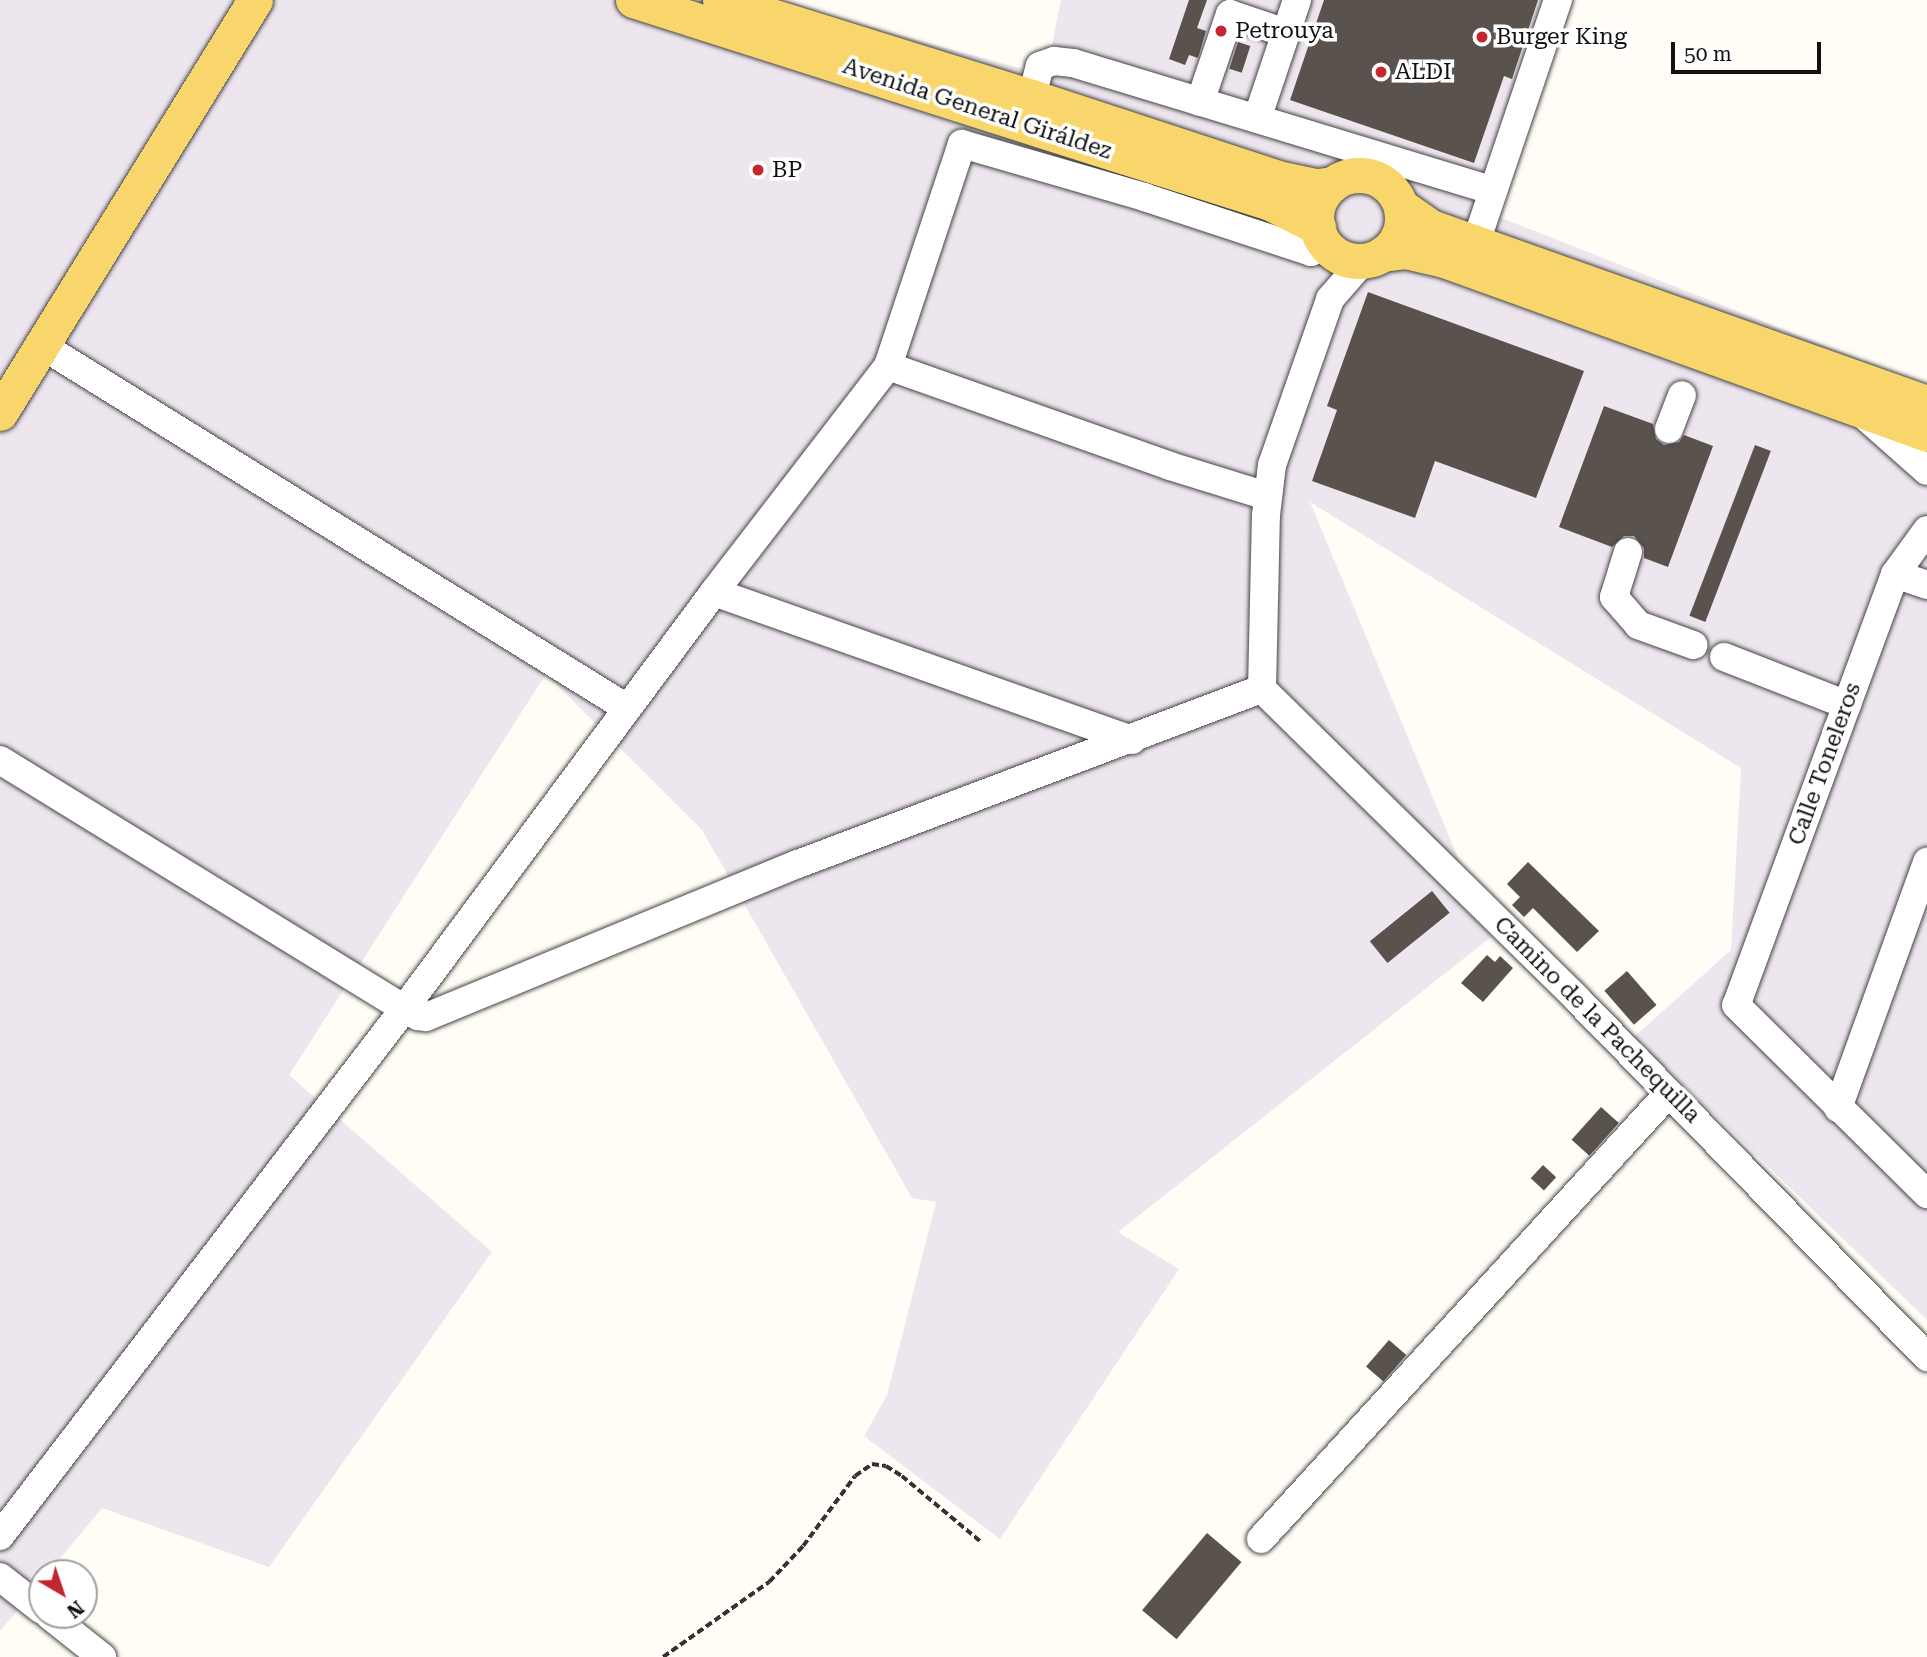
<!DOCTYPE html>
<html>
<head>
<meta charset="utf-8">
<style>
	body { margin:0 }
	#map { position:relative; width:1927px; height:1657px; overflow:hidden; background:#fffdf5; font-family:"Roboto Serif",serif }
	div>[style] { position:absolute }
	.industrial>* { inset:0; background:#eee6ef }
	.building>* { inset:0; background:#5a524d; transform-origin:0 0 }
	.path>* { height:3.5px; margin-top:-1.75px; transform-origin:0; background:repeating-linear-gradient(90deg,#333 0 7px,transparent 0 10.5px) }
	.roads { filter:drop-shadow(0 0 2px #444) drop-shadow(0 0 2px #444) }
	.minor>* { height:28px; margin:-14px; padding:0 14px; transform-origin:14px; border-radius:14px; background:#fff }
	.major>* { height:35px; margin:-17.5px; padding:0 17.5px; transform-origin:17.5px; border-radius:17.5px; background:#f9d66b }
	.major>.ring { margin:-17.5px; padding:0; box-sizing:content-box; background:none; border:35px solid #f9d66b; border-radius:50% }
	.dots>* { width:19px; height:19px; translate:-50% -50%; box-sizing:border-box; border:4px solid #fff; border-radius:50% }
	span { translate:-50% -50%; white-space:nowrap; text-align:center; line-height:1.15; -webkit-text-stroke:7px #fff; paint-order:stroke }
	.poi-label { font-size:23px; color:#111 }
	.left { translate:0 -50%; text-align:left }
	.street-label { font-size:23px; color:#111 }
	.north { position:absolute; left:28px; top:1559px; width:70px; height:70px; box-sizing:border-box; background:#fff; border:2px solid #a0a0a0; border-radius:50%; rotate:141deg; font-size:19px; font-weight:700; line-height:28px; text-align:center; color:#111 }
	.north::after { content:''; display:block; margin:auto; width:24px; height:32px; background:#c4262e; clip-path:polygon(50% 0,100% 100%,50% 72%,0 100%) }
	.scale { position:absolute; left:1671px; top:42px; width:150px; height:32px; box-sizing:border-box; border:4px solid #111; border-top:0; padding-left:9px; font-size:21px; line-height:24px; white-space:nowrap; color:#111; -webkit-text-stroke:5px #fff; paint-order:stroke }
</style>
</head>
<body>
<div id="map">
	<div class="industrial">
		<i style="clip-path:polygon(0 0,769px 0,1046px 75px,1061px 0,1558px 0,1484px 211px,1927px 386px,1927px 1320px,1634px 1037px,1731px 950px,1741px 768px,1310px 502px,1491px 937px,1118px 1232px,1179px 1269px,1000px 1539px,864px 1436px,887px 1395px,936px 1202px,912px 1198px,702px 830px,546px 674px,289px 1075px,492px 1252px,269px 1567px,102px 1508px,48px 1573px,42px 1573px,42px 1581px,0 1631px)"></i>
	</div>
	<div class="building">
		<i style="clip-path:polygon(1189px 0,1207px 0,1197px 28px,1206px 31px,1198px 58px,1189px 55px,1185px 65px,1169px 59px)"></i>
		<i style="clip-path:polygon(1324px 0,1538px 0,1512px 79px,1504px 76px,1474px 163px,1290px 100px)"></i>
		<i style="left:1238px;top:42px;width:13px;height:28px;rotate:18deg"></i>
		<i style="clip-path:polygon(1368px 292px,1584px 371px,1536px 498px,1435px 461px,1415px 518px,1312px 481px,1337px 410px,1327px 406px)"></i>
		<i style="clip-path:polygon(1604px 406px,1653px 424px,1656px 439px,1664px 445px,1679px 442px,1684px 435px,1713px 446px,1668px 567px,1644px 558px,1644px 548px,1634px 536px,1624px 536px,1612px 547px,1559px 527px)"></i>
		<i style="left:1755px;top:445px;width:17px;height:183px;rotate:21deg"></i>
		<i style="clip-path:polygon(1528px 862px,1599px 931px,1577px 952px,1533px 908px,1524px 917px,1512px 905px,1520px 897px,1507px 884px)"></i>
		<i style="left:1432px;top:891px;width:28px;height:80px;rotate:51deg"></i>
		<i style="clip-path:polygon(1487px 955px,1495px 962px,1500px 956px,1513px 968px,1483px 1002px,1461px 983px)"></i>
		<i style="left:1627px;top:971px;width:45px;height:30px;rotate:49deg"></i>
		<i style="left:1601px;top:1107px;width:24px;height:44px;rotate:42deg"></i>
		<i style="left:1543px;top:1165px;width:18px;height:18px;rotate:43deg"></i>
		<i style="left:1389px;top:1340px;width:23px;height:35px;rotate:41deg"></i>
		<i style="left:1207px;top:1533px;width:45px;height:101px;rotate:40deg"></i>
	</div>
	<div class="path">
		<i style="left:663px;top:1657px;width:130px;rotate:-35.3deg"></i>
		<i style="left:769px;top:1582px;width:50px;rotate:-46.6deg"></i>
		<i style="left:803px;top:1546px;width:87px;rotate:-53.4deg"></i>
		<i style="left:855px;top:1476px;width:21px;rotate:-35deg"></i>
		<i style="left:872px;top:1464px;width:14px;rotate:8deg"></i>
		<i style="left:886px;top:1466px;width:19px;rotate:32deg"></i>
		<i style="left:902px;top:1476px;width:102px;rotate:39.8deg"></i>
	</div>
	<div class="roads">
		<div class="minor">
			<i style="left:1032px;top:97px;width:32px;rotate:-76deg"></i>
			<i style="left:1040px;top:66px;width:15px;rotate:-20deg"></i>
			<i style="left:1054px;top:61px;width:19px;rotate:6deg"></i>
			<i style="left:1073px;top:63px;width:439px;rotate:16.9deg"></i>
			<i style="left:1200px;top:102px;width:93px;rotate:-71.2deg"></i>
			<i style="left:1230px;top:14px;width:59px;rotate:18.7deg"></i>
			<i style="left:1257px;top:119px;width:126px;rotate:-71.4deg"></i>
			<i style="left:1476px;top:242px;width:256px;rotate:-71.3deg"></i>
			<i style="left:41px;top:345px;width:689px;rotate:31.78deg"></i>
			<i style="left:888px;top:366px;width:234px;rotate:-71.6deg"></i>
			<i style="left:962px;top:144px;width:190px;rotate:16.2deg"></i>
			<i style="left:1144px;top:197px;width:176px;rotate:18.2deg"></i>
			<i style="left:1311px;top:252px;width:17px;rotate:-28deg"></i>
			<i style="left:1866px;top:417px;width:81px;rotate:41.5deg"></i>
			<i style="left:1669px;top:429px;width:36px;rotate:-69deg"></i>
			<i style="left:1927px;top:530px;width:54px;rotate:126deg"></i>
			<i style="left:1895px;top:574px;width:459px;rotate:110.2deg"></i>
			<i style="left:1736px;top:1005px;width:269px;rotate:44.7deg"></i>
			<i style="left:1628px;top:552px;width:47px;rotate:107.3deg"></i>
			<i style="left:1614px;top:597px;width:37px;rotate:49deg"></i>
			<i style="left:1638px;top:625px;width:59px;rotate:20deg"></i>
			<i style="left:1895px;top:574px;width:34px;rotate:19deg"></i>
			<i style="left:1724px;top:657px;width:132px;rotate:21.3deg"></i>
			<i style="left:1262px;top:689px;width:442px;rotate:44.5deg"></i>
			<i style="left:1577px;top:999px;width:501px;rotate:45.65deg"></i>
			<i style="left:1262px;top:689px;width:174px;rotate:-88.7deg"></i>
			<i style="left:1266px;top:515px;width:50px;rotate:-83.2deg"></i>
			<i style="left:1272px;top:465px;width:176px;rotate:-70.7deg"></i>
			<i style="left:1330px;top:299px;width:52px;rotate:-48.9deg"></i>
			<i style="left:1132px;top:740px;width:443px;rotate:-160.5deg"></i>
			<i style="left:714px;top:592px;width:285px;rotate:-52.4deg"></i>
			<i style="left:888px;top:366px;width:299px;rotate:19.5deg"></i>
			<i style="left:1170px;top:466px;width:102px;rotate:17.2deg"></i>
			<i style="left:0;top:760px;width:475px;rotate:31.6deg"></i>
			<i style="left:404px;top:1009px;width:16px;rotate:27deg"></i>
			<i style="left:418px;top:1016px;width:8px;rotate:7deg"></i>
			<i style="left:426px;top:1017px;width:402px;rotate:-22.4deg"></i>
			<i style="left:798px;top:864px;width:496px;rotate:-20.7deg"></i>
			<i style="left:1838px;top:1108px;width:262px;rotate:-70.1deg"></i>
			<i style="left:0;top:1536px;width:664px;rotate:-52.53deg"></i>
			<i style="left:404px;top:1009px;width:520px;rotate:-53.37deg"></i>
			<i style="left:1261px;top:1539px;width:604px;rotate:-47.55deg"></i>
			<i style="left:0;top:1577px;width:53px;rotate:38.2deg"></i>
			<i style="left:49px;top:1615px;width:68px;rotate:38.4deg"></i>
		</div>
		<div class="major">
			<i style="left:633px;top:0;width:669px;rotate:17.68deg"></i>
			<i style="left:1270px;top:203px;width:54px;rotate:26.6deg"></i>
			<i style="left:720px;top:0;width:327px;rotate:17.3deg"></i>
			<i style="left:1032px;top:97px;width:259px;rotate:18.2deg"></i>
			<i style="left:1278px;top:178px;width:40px;rotate:12deg"></i>
			<i style="left:1317px;top:186px;width:16px;rotate:-7deg"></i>
			<i class="ring" style="left:1316px;top:175px;width:51px;height:51px"></i>
			<i style="left:1401px;top:206px;width:37px;rotate:35deg"></i>
			<i style="left:1431px;top:227px;width:526px;rotate:19.54deg"></i>
			<i style="left:1382px;top:254px;width:23px;rotate:-7deg"></i>
			<i style="left:1405px;top:251px;width:40px;rotate:13deg"></i>
			<i style="left:1444px;top:260px;width:513px;rotate:19.81deg"></i>
			<i style="left:0;top:413px;width:485px;rotate:-58.3deg"></i>
		</div>
	</div>
	<div class="dots">
		<i style="left:1221px;top:31px;background:#c4262e"></i>
		<i style="left:1482px;top:37px;background:#c4262e"></i>
		<i style="left:1381px;top:72px;background:#c4262e"></i>
		<i style="left:758px;top:170px;background:#c4262e"></i>
	</div>
	<div class="poi-label">
		<span class="left" style="left:1235px;top:31px">Petrouya</span>
		<span class="left" style="left:1496px;top:37px">Burger King</span>
		<span class="left" style="left:1395px;top:72px">ALDI</span>
		<span class="left" style="left:772px;top:170px">BP</span>
	</div>
	<div class="street-label">
		<span style="left:977px;top:109px;rotate:18deg">Avenida General Giráldez</span>
		<span style="left:1825px;top:764px;rotate:-70deg">Calle Toneleros</span>
		<span style="left:1597px;top:1020px;rotate:45deg">Camino de la Pachequilla</span>
	</div>
	<div class="north">N</div>
	<div class="scale">50 m</div>
</div>
</body>
</html>
